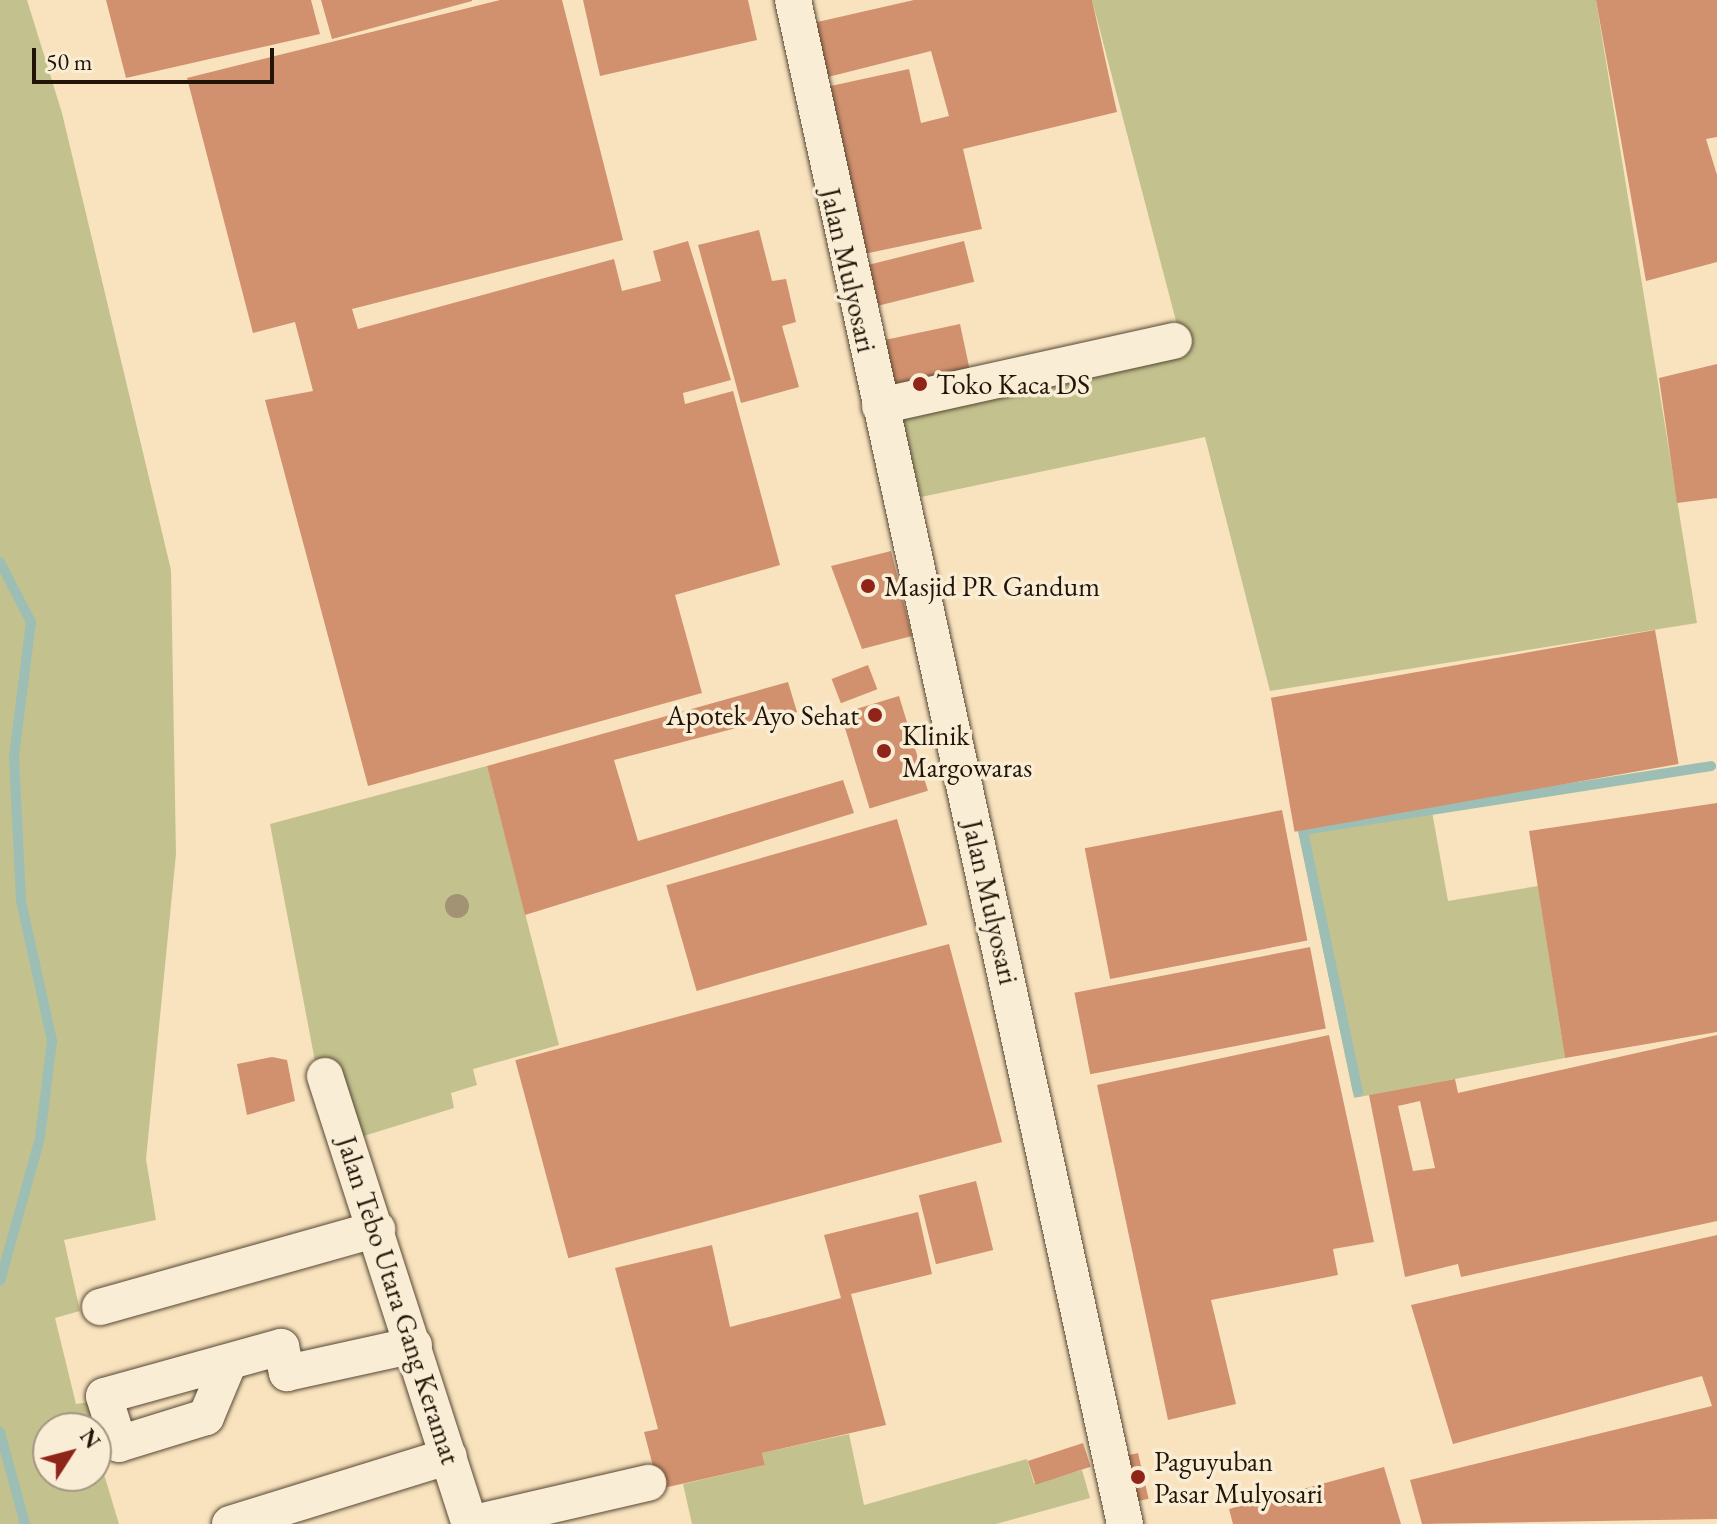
<!DOCTYPE html>
<html>
<head>
<meta charset="utf-8">
<style>
	body { margin:0 }
	#map { position:relative; width:1717px; height:1524px; overflow:hidden; background:#f8e3be; font-family:"EB Garamond",serif }
	div>[style] { position:absolute }
	.green>* { inset:0; background:#c3c28e }
	.stream>* { height:10px; margin:-5px; padding:0 5px; transform-origin:5px; border-radius:5px; background:#9dbeb5 }
	.building>* { inset:0; background:#d1916e; transform-origin:0 0 }
	.roads { filter:drop-shadow(0 0 2px #584835) drop-shadow(0 0 2px #584835) }
	.minor>* { height:36px; margin:-18px; padding:0 18px; transform-origin:18px; border-radius:18px; background:#faedd5 }
	.trees>* { width:24px; height:24px; margin:-12px; border-radius:50%; background:#a19373 }
	.dots>* { width:22px; height:22px; translate:-50% -50%; box-sizing:border-box; border:4px solid #faedd5; border-radius:50% }
	span { translate:-50% -50%; white-space:nowrap; text-align:center; line-height:1.15; -webkit-text-stroke:7px #faedd5; paint-order:stroke }
	.street-label { font-size:28px; color:#221407 }
	.poi-label { font-size:28px; color:#221407 }
	.left { translate:0 -50%; text-align:left }
	.right { translate:-100% -50%; text-align:right }
	.north { position:absolute; left:32px; top:1412px; width:80px; height:80px; box-sizing:border-box; background:#faedd5; border:2px solid #a49683; border-radius:50%; rotate:54deg; font-size:22px; font-weight:700; line-height:32px; text-align:center; color:#221407 }
	.north::after { content:''; display:block; margin:auto; width:28px; height:36px; background:#8f2418; clip-path:polygon(50% 0,100% 100%,50% 72%,0 100%) }
	.scale { position:absolute; left:32px; top:48px; width:242px; height:36px; box-sizing:border-box; border:4px solid #221407; border-top:0; padding-left:10px; font-size:24px; line-height:28px; white-space:nowrap; color:#221407; -webkit-text-stroke:6px #faedd5; paint-order:stroke }
</style>
</head>
<body>
<div id="map">
	<div class="green">
		<i style="clip-path:polygon(evenodd,0 0,27px 0,62px 113px,171px 570px,176px 854px,146px 1159px,156px 1220px,64px 1240px,80px 1311px,55px 1318px,76px 1404px,98px 1401px,110px 1444px,97px 1451px,119px 1524px,0 1524px,0 0,48px 1428px,96px 1428px,96px 1476px,48px 1476px,48px 1428px)"></i>
		<i style="clip-path:polygon(1092px 0,1596px 0,1697px 623px,1270px 691px,1205px 437px,921px 497px,897px 407px,1182px 344px)"></i>
		<i style="clip-path:polygon(487px 766px,559px 1045px,473px 1069px,477px 1085px,451px 1093px,454px 1108px,354px 1139px,317px 1072px,270px 824px)"></i>
		<i style="clip-path:polygon(1431px 806px,1448px 901px,1538px 886px,1565px 1058px,1354px 1098px,1297px 825px)"></i>
		<i style="clip-path:polygon(849px 1434px,864px 1505px,1027px 1459px,1034px 1483px,1082px 1470px,1090px 1498px,996px 1524px,692px 1524px,683px 1484px,765px 1465px,762px 1453px)"></i>
	</div>
	<div class="stream">
		<i style="left:0;top:562px;width:68px;rotate:62.7deg"></i>
		<i style="left:31px;top:622px;width:135px;rotate:97.2deg"></i>
		<i style="left:14px;top:756px;width:145px;rotate:87.2deg"></i>
		<i style="left:21px;top:901px;width:143px;rotate:77.5deg"></i>
		<i style="left:52px;top:1041px;width:98px;rotate:97.1deg"></i>
		<i style="left:40px;top:1138px;width:148px;rotate:105.6deg"></i>
		<i style="left:1358px;top:1092px;width:268px;rotate:-101.9deg"></i>
		<i style="left:1303px;top:830px;width:413px;rotate:-8.9deg"></i>
		<i style="left:0;top:1432px;width:95px;rotate:74.8deg"></i>
	</div>
	<div class="building">
		<i style="clip-path:polygon(106px 0,311px 0,320px 34px,126px 78px)"></i>
		<i style="clip-path:polygon(321px 0,472px 0,472px 1px,332px 39px)"></i>
		<i style="clip-path:polygon(500px 0,562px 0,623px 240px,352px 309px,358px 329px,614px 259px,622px 291px,661px 281px,653px 251px,688px 241px,731px 380px,683px 393px,685px 404px,733px 391px,780px 565px,675px 595px,702px 693px,368px 786px,265px 400px,313px 391px,295px 322px,253px 333px,187px 78px)"></i>
		<i style="clip-path:polygon(583px 0,748px 0,757px 40px,600px 76px)"></i>
		<i style="clip-path:polygon(914px 0,1092px 0,1117px 112px,963px 149px,982px 229px,864px 254px,826px 87px,909px 69px,921px 123px,949px 116px,931px 51px,824px 78px,813px 23px)"></i>
		<i style="clip-path:polygon(1596px 0,1717px 0,1717px 137px,1706px 139px,1717px 175px,1717px 262px,1646px 281px)"></i>
		<i style="clip-path:polygon(759px 230px,772px 281px,786px 279px,796px 322px,782px 326px,799px 387px,741px 403px,698px 245px)"></i>
		<i style="left:964px;top:241px;width:42px;height:99px;rotate:76deg"></i>
		<i style="left:960px;top:324px;width:59px;height:77px;rotate:78deg"></i>
		<i style="clip-path:polygon(1717px 364px,1717px 498px,1677px 503px,1659px 378px)"></i>
		<i style="clip-path:polygon(891px 551px,912px 636px,862px 649px,831px 566px)"></i>
		<i style="left:1655px;top:630px;width:136px;height:390px;rotate:80deg"></i>
		<i style="left:868px;top:665px;width:26px;height:39px;rotate:69deg"></i>
		<i style="clip-path:polygon(788px 682px,797px 712px,614px 760px,638px 841px,843px 780px,854px 813px,525px 915px,487px 766px)"></i>
		<i style="left:899px;top:696px;width:99px;height:61px;rotate:73deg"></i>
		<i style="clip-path:polygon(1717px 803px,1717px 1032px,1565px 1058px,1529px 831px)"></i>
		<i style="left:1282px;top:810px;width:133px;height:201px;rotate:79deg"></i>
		<i style="left:897px;top:819px;width:110px;height:240px;rotate:74deg"></i>
		<i style="left:949px;top:944px;width:205px;height:449px;rotate:75deg"></i>
		<i style="left:1310px;top:947px;width:83px;height:240px;rotate:79deg"></i>
		<i style="clip-path:polygon(1329px 1035px,1374px 1242px,1333px 1249px,1338px 1275px,1211px 1300px,1236px 1404px,1168px 1420px,1097px 1085px)"></i>
		<i style="clip-path:polygon(evenodd,1717px 1035px,1717px 1221px,1461px 1277px,1458px 1264px,1405px 1277px,1369px 1095px,1455px 1079px,1458px 1093px,1717px 1035px,1420px 1101px,1435px 1168px,1413px 1171px,1398px 1106px,1420px 1101px)"></i>
		<i style="clip-path:polygon(272px 1057px,287px 1060px,295px 1101px,247px 1115px,237px 1064px)"></i>
		<i style="left:976px;top:1181px;width:71px;height:59px;rotate:76deg"></i>
		<i style="clip-path:polygon(918px 1212px,932px 1274px,851px 1294px,886px 1425px,762px 1453px,765px 1465px,659px 1489px,644px 1432px,658px 1429px,615px 1268px,712px 1245px,730px 1327px,841px 1298px,824px 1235px)"></i>
		<i style="clip-path:polygon(1717px 1235px,1717px 1519px,1422px 1524px,1410px 1480px,1712px 1406px,1702px 1376px,1453px 1444px,1411px 1305px)"></i>
		<i style="left:1083px;top:1443px;width:25px;height:58px;rotate:72deg"></i>
		<i style="left:1138px;top:1453px;width:47px;height:11px;rotate:77deg"></i>
		<i style="clip-path:polygon(1384px 1467px,1401px 1524px,1233px 1524px,1229px 1509px)"></i>
	</div>
	<div class="roads">
		<div class="minor">
			<i style="left:793px;top:0;width:1560px;rotate:77.71deg"></i>
			<i style="left:880px;top:406px;width:301px;rotate:-12.5deg"></i>
			<i style="left:325px;top:1076px;width:471px;rotate:72.1deg"></i>
			<i style="left:100px;top:1307px;width:288px;rotate:-15.7deg"></i>
			<i style="left:229px;top:1362px;width:60px;rotate:112.7deg"></i>
			<i style="left:206px;top:1417px;width:91px;rotate:162.8deg"></i>
			<i style="left:119px;top:1444px;width:50px;rotate:-107.4deg"></i>
			<i style="left:104px;top:1396px;width:184px;rotate:-15.5deg"></i>
			<i style="left:281px;top:1347px;width:27px;rotate:77deg"></i>
			<i style="left:287px;top:1373px;width:130px;rotate:-12.4deg"></i>
			<i style="left:230px;top:1524px;width:229px;rotate:-17.2deg"></i>
			<i style="left:470px;top:1524px;width:183px;rotate:-13deg"></i>
		</div>
	</div>
	<div class="trees">
		<i style="left:457px;top:906px"></i>
	</div>
	<div class="dots">
		<i style="left:920px;top:384px;background:#8f2418"></i>
		<i style="left:868px;top:586px;background:#8f2418"></i>
		<i style="left:875px;top:715px;background:#8f2418"></i>
		<i style="left:884px;top:751px;background:#8f2418"></i>
		<i style="left:1138px;top:1477px;background:#8f2418"></i>
	</div>
	<div class="street-label">
		<span style="left:849px;top:270px;rotate:77deg">Jalan Mulyosari</span>
		<span style="left:991px;top:902px;rotate:77deg">Jalan Mulyosari</span>
		<span style="left:399px;top:1300px;rotate:72deg">Jalan Tebo Utara Gang Keramat</span>
	</div>
	<div class="poi-label">
		<span class="left" style="left:936px;top:384px">Toko Kaca DS</span>
		<span class="left" style="left:884px;top:586px">Masjid PR Gandum</span>
		<span class="right" style="left:859px;top:715px">Apotek Ayo Sehat</span>
		<span class="left" style="left:902px;top:751px">Klinik<br>Margowaras</span>
		<span class="left" style="left:1154px;top:1477px">Paguyuban<br>Pasar Mulyosari</span>
	</div>
	<div class="north">N</div>
	<div class="scale">50 m</div>
</div>
</body>
</html>
